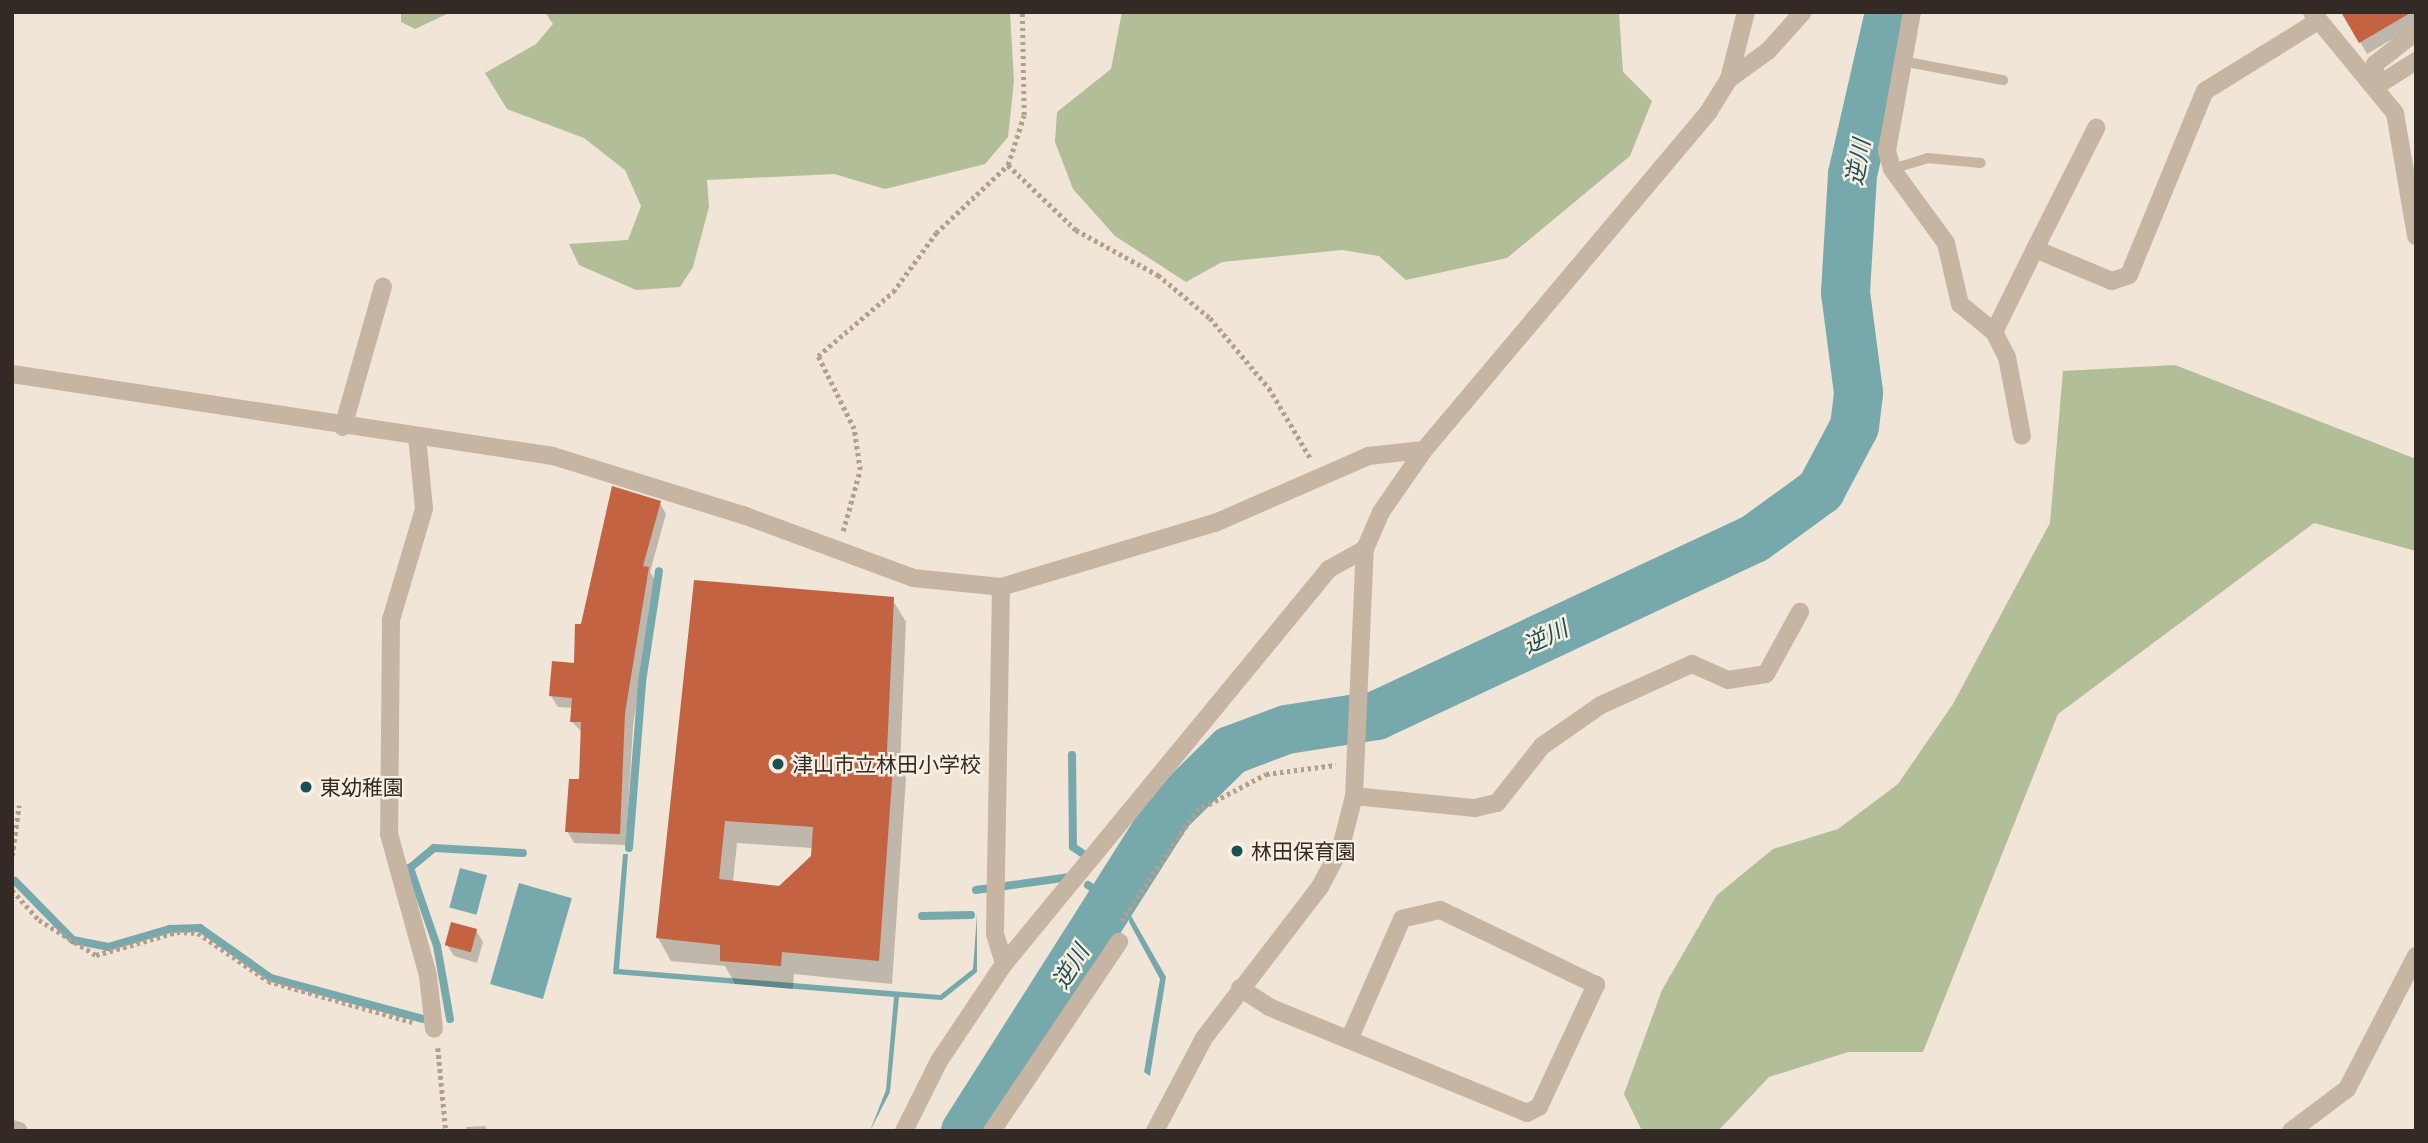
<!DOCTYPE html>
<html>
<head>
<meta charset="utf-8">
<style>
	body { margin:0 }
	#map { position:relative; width:2428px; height:1143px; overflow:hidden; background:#f0e5d7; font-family:Lato,"Noto Sans JP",sans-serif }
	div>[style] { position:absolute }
	.green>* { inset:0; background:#b1be98 }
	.water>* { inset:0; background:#77a9ac; transform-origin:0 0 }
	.shadow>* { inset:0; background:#0003 }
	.stream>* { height:8px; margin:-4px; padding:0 4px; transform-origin:4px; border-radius:4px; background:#77a9ac }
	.river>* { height:49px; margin:-24.5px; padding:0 24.5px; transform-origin:24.5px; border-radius:24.5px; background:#77a9ac }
	.building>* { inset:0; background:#c36342; transform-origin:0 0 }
	.path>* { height:4.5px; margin-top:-2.25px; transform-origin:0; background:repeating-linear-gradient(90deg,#b39f8e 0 3.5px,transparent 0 7px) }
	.service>* { height:10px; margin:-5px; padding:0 5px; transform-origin:5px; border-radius:5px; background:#c7b5a4 }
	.minor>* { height:18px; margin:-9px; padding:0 9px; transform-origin:9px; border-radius:9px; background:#c7b5a4 }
	.tertiary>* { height:18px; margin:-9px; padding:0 9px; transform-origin:9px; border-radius:9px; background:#c7b5a4 }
	.dots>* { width:19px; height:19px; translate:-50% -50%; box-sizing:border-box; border:4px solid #f8efe3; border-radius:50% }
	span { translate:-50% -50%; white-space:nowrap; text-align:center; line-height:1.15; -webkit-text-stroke:5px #f8efe3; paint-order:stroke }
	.poi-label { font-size:21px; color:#332a25 }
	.left { translate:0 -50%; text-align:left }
	.water-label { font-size:23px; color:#1c4f53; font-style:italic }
	.frame { position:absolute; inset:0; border:14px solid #332a25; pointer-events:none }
</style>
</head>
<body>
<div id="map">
	<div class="green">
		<i style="clip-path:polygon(401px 12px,451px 12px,415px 29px,401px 22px)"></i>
		<i style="clip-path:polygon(545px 12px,1010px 12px,1014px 81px,1008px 137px,985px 164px,885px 189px,834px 174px,707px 180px,709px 207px,693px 267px,680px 287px,636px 290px,579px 265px,569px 244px,628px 240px,641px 206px,625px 170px,584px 138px,507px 109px,485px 73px,536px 44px,553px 24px)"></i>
		<i style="clip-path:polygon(1122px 12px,1619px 12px,1623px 72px,1652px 101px,1630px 156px,1507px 258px,1406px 280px,1379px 256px,1342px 250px,1222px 262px,1186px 282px,1115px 236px,1073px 189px,1055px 142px,1057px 112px,1111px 69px)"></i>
		<i style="clip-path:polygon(2175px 365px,2416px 459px,2416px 551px,2314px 523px,2058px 714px,1923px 1052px,1848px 1052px,1769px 1077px,1718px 1131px,1642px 1131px,1624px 1094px,1662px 990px,1717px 895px,1773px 849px,1838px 829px,1898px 784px,1953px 704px,2050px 523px,2063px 371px)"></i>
	</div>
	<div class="water">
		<i style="clip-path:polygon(623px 854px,628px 854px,619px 969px,940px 995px,973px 969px,977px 914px,977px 972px,942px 1000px,899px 997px,890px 1092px,870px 1131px,886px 1090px,894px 997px,613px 974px)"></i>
		<i style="left:460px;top:868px;width:28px;height:41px;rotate:15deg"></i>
		<i style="left:519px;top:883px;width:55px;height:105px;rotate:16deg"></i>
		<i style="clip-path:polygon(1130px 914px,1166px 977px,1150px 1076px,1144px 1072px,1160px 979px,1129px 922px)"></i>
	</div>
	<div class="shadow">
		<i style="clip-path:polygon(2351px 12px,2416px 12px,2416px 25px,2367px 54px,2345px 16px)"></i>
		<i style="clip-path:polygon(660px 503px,666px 514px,650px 572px,655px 580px,633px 726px,626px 845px,574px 843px,567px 831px,580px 781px,583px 733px,571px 721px,573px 708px,558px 707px,551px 696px,575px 664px,582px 625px)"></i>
		<i style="clip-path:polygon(evenodd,696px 582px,892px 599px,906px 622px,900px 767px,906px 778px,892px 984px,794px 974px,793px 989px,735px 984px,725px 966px,671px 961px,658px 938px,696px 582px,737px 843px,813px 848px,813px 857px,780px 887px,733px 882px,737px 843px)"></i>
		<i style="clip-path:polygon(476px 930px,483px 942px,477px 963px,454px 956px,447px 945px)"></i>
		<i style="clip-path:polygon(485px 1126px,488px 1131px,467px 1131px,466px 1127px)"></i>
	</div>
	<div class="stream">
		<i style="left:1072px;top:755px;width:92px;rotate:89.4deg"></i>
		<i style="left:1073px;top:847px;width:11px;rotate:34deg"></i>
		<i style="left:629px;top:848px;width:167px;rotate:-85.5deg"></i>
		<i style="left:642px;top:682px;width:112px;rotate:-81.3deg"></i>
		<i style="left:15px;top:881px;width:83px;rotate:45.5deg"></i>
		<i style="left:73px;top:940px;width:36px;rotate:11deg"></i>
		<i style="left:108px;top:947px;width:65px;rotate:-16.2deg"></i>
		<i style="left:170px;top:929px;width:30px;rotate:-2deg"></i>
		<i style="left:200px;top:928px;width:87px;rotate:35.2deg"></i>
		<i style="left:271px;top:978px;width:157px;rotate:15.1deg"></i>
		<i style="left:1088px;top:885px;width:38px;rotate:35deg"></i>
		<i style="left:976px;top:890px;width:95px;rotate:-7.9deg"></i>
		<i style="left:922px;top:916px;width:49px;rotate:-1.2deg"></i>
		<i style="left:450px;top:1019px;width:74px;rotate:-100.1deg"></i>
		<i style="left:437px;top:946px;width:83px;rotate:-109.1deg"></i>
		<i style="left:410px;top:868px;width:31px;rotate:-40deg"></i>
		<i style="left:434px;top:848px;width:89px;rotate:3.2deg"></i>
	</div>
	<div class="river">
		<i style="left:965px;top:1131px;width:380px;rotate:-57.6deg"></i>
		<i style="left:1169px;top:810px;width:86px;rotate:-44.5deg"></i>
		<i style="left:1230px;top:750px;width:60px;rotate:-20.6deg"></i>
		<i style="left:1286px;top:729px;width:91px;rotate:-8.8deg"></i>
		<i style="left:1376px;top:715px;width:417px;rotate:-25.1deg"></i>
		<i style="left:1754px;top:538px;width:82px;rotate:-36deg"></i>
		<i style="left:1820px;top:490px;width:72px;rotate:-62deg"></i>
		<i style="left:1854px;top:426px;width:34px;rotate:-83deg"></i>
		<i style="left:1858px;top:392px;width:101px;rotate:-97.4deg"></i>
		<i style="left:1845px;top:292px;width:118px;rotate:-86.6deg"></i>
		<i style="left:1852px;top:174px;width:166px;rotate:-77.1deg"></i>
	</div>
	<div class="building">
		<i style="clip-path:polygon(2341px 12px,2412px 12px,2359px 43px)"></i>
		<i style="clip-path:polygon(612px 486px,661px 501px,643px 566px,649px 567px,625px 713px,620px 834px,565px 832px,569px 779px,579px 779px,581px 722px,570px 722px,572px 698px,549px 696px,552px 661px,574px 663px,575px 624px,581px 624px)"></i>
		<i style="clip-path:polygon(evenodd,694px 580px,894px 597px,887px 752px,894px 753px,879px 961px,782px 952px,781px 966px,720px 961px,720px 945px,656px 938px,694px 580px,725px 821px,813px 827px,811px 856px,779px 886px,719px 879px,725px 821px)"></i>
		<i style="left:451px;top:922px;width:27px;height:24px;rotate:15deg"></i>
	</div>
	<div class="path">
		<i style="left:1008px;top:165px;width:94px;rotate:43.7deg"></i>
		<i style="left:1076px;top:230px;width:94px;rotate:28.8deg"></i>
		<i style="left:1158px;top:275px;width:67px;rotate:39.6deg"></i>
		<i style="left:1210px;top:318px;width:92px;rotate:49.9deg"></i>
		<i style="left:1269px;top:388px;width:82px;rotate:59.4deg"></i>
		<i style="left:843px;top:531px;width:63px;rotate:-74.4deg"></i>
		<i style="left:860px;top:470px;width:41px;rotate:-98.3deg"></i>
		<i style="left:854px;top:429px;width:81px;rotate:-116.3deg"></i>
		<i style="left:818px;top:356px;width:99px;rotate:-40.5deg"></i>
		<i style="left:893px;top:292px;width:73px;rotate:-53.9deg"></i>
		<i style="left:936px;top:233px;width:99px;rotate:-43.4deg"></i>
		<i style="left:1008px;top:165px;width:52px;rotate:-72.3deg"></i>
		<i style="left:1024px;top:115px;width:103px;rotate:-91.1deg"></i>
		<i style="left:12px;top:856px;width:51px;rotate:-82.2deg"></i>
		<i style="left:12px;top:890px;width:40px;rotate:48deg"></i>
		<i style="left:39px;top:920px;width:67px;rotate:31.6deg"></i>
		<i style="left:96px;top:955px;width:84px;rotate:-15.9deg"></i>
		<i style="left:177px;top:932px;width:21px;rotate:3deg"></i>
		<i style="left:198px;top:933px;width:85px;rotate:34.4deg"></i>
		<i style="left:268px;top:981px;width:150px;rotate:15.9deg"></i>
		<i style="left:1121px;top:921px;width:133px;rotate:-55.7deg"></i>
		<i style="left:1196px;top:811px;width:79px;rotate:-27.9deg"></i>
		<i style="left:1266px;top:774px;width:70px;rotate:-7.4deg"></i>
		<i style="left:438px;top:1048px;width:83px;rotate:84.5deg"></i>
	</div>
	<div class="service">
		<i style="left:1902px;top:61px;width:103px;rotate:10.7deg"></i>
		<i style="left:1892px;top:169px;width:37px;rotate:-17deg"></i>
		<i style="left:1927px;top:158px;width:54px;rotate:5.3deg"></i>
	</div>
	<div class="minor">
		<i style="left:1912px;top:12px;width:141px;rotate:100.2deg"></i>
		<i style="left:1887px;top:151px;width:19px;rotate:74deg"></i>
		<i style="left:1892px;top:169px;width:92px;rotate:53.9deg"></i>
		<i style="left:1946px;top:243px;width:63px;rotate:77.1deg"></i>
		<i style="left:1960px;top:304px;width:44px;rotate:39.5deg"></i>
		<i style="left:1994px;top:332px;width:28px;rotate:63deg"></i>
		<i style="left:2007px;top:357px;width:80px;rotate:79.2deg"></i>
		<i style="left:2312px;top:12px;width:131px;rotate:50.6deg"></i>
		<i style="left:2395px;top:113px;width:125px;rotate:80.3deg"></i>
		<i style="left:1729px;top:79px;width:48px;rotate:-35.7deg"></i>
		<i style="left:1768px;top:51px;width:52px;rotate:-48.1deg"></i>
		<i style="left:2375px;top:87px;width:23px;rotate:-90deg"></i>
		<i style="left:2375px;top:64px;width:52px;rotate:-38deg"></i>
		<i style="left:2375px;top:87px;width:49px;rotate:-32.4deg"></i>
		<i style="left:2035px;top:249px;width:136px;rotate:-63.2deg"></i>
		<i style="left:1994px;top:332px;width:93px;rotate:-63.7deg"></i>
		<i style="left:2035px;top:249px;width:83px;rotate:22.6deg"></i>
		<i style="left:2112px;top:281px;width:18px;rotate:-19deg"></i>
		<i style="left:2129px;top:275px;width:199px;rotate:-67.6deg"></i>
		<i style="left:2205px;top:91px;width:133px;rotate:-31.8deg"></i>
		<i style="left:12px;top:374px;width:547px;rotate:8.62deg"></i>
		<i style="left:553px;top:456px;width:199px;rotate:17.3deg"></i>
		<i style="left:743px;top:515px;width:181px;rotate:20.3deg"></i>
		<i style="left:913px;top:578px;width:88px;rotate:5.8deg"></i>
		<i style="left:1001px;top:587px;width:223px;rotate:-16.7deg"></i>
		<i style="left:1215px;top:523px;width:167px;rotate:-23.6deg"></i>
		<i style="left:1368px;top:456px;width:56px;rotate:-6.1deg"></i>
		<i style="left:343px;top:427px;width:146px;rotate:-74.1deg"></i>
		<i style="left:417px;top:436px;width:73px;rotate:84.5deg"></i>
		<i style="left:424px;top:509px;width:116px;rotate:106.6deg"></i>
		<i style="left:391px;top:620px;width:214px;rotate:90.5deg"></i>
		<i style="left:389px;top:834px;width:147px;rotate:74.6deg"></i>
		<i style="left:428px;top:976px;width:53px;rotate:83.5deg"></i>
		<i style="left:1001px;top:587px;width:347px;rotate:91deg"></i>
		<i style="left:995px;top:934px;width:31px;rotate:73deg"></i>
		<i style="left:1354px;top:796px;width:122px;rotate:5.7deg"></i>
		<i style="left:1475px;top:808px;width:23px;rotate:-13deg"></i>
		<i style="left:1497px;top:803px;width:73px;rotate:-51.7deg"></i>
		<i style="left:1542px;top:746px;width:72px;rotate:-34.8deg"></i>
		<i style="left:1601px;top:705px;width:100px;rotate:-24.3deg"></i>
		<i style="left:1692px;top:664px;width:39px;rotate:24deg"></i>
		<i style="left:1728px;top:680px;width:38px;rotate:-9deg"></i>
		<i style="left:1766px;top:674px;width:71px;rotate:-61.3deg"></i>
		<i style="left:1240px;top:988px;width:35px;rotate:33deg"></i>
		<i style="left:1269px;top:1007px;width:279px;rotate:22.3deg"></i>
		<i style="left:1527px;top:1113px;width:13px;rotate:-27deg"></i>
		<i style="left:1539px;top:1107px;width:135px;rotate:-65deg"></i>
		<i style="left:1596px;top:985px;width:173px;rotate:-154.3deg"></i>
		<i style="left:1440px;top:910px;width:39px;rotate:167deg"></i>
		<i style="left:1402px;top:919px;width:132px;rotate:113.7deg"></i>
		<i style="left:12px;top:1129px;width:7px;rotate:16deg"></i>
		<i style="left:904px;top:1131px;width:78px;rotate:-63.4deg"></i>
		<i style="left:939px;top:1061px;width:117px;rotate:-56.2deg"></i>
		<i style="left:1004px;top:964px;width:512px;rotate:-50.55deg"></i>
		<i style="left:1329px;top:569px;width:41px;rotate:-29.1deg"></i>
		<i style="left:1365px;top:549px;width:40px;rotate:-66.6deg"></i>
		<i style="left:1381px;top:512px;width:75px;rotate:-55.3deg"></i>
		<i style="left:1424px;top:450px;width:443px;rotate:-49.9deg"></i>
		<i style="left:1709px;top:111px;width:38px;rotate:-58deg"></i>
		<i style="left:1729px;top:79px;width:69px;rotate:-75.8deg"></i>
		<i style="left:992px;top:1131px;width:228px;rotate:-56.1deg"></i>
		<i style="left:2291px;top:1131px;width:70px;rotate:-36.9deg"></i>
		<i style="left:2347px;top:1089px;width:150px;rotate:-62.6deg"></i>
	</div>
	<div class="tertiary">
		<i style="left:1155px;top:1131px;width:105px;rotate:-62.2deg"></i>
		<i style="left:1204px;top:1038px;width:190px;rotate:-52.5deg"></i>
		<i style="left:1320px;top:887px;width:45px;rotate:-62.3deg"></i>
		<i style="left:1341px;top:847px;width:53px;rotate:-75.7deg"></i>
		<i style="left:1354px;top:796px;width:247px;rotate:-87.5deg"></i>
	</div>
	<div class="dots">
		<i style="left:778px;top:764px;background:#1c4f53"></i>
		<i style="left:306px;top:787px;background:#1c4f53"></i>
		<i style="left:1237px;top:851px;background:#1c4f53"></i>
	</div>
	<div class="poi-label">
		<span class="left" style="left:792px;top:764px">津山市立林田小学校</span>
		<span class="left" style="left:320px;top:787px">東幼稚園</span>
		<span class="left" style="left:1251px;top:851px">林田保育園</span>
	</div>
	<div class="water-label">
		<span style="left:1857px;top:162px;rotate:-80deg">逆川</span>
		<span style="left:1545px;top:636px;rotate:-25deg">逆川</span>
		<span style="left:1070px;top:966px;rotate:-58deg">逆川</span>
	</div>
	<div class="frame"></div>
</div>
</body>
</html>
